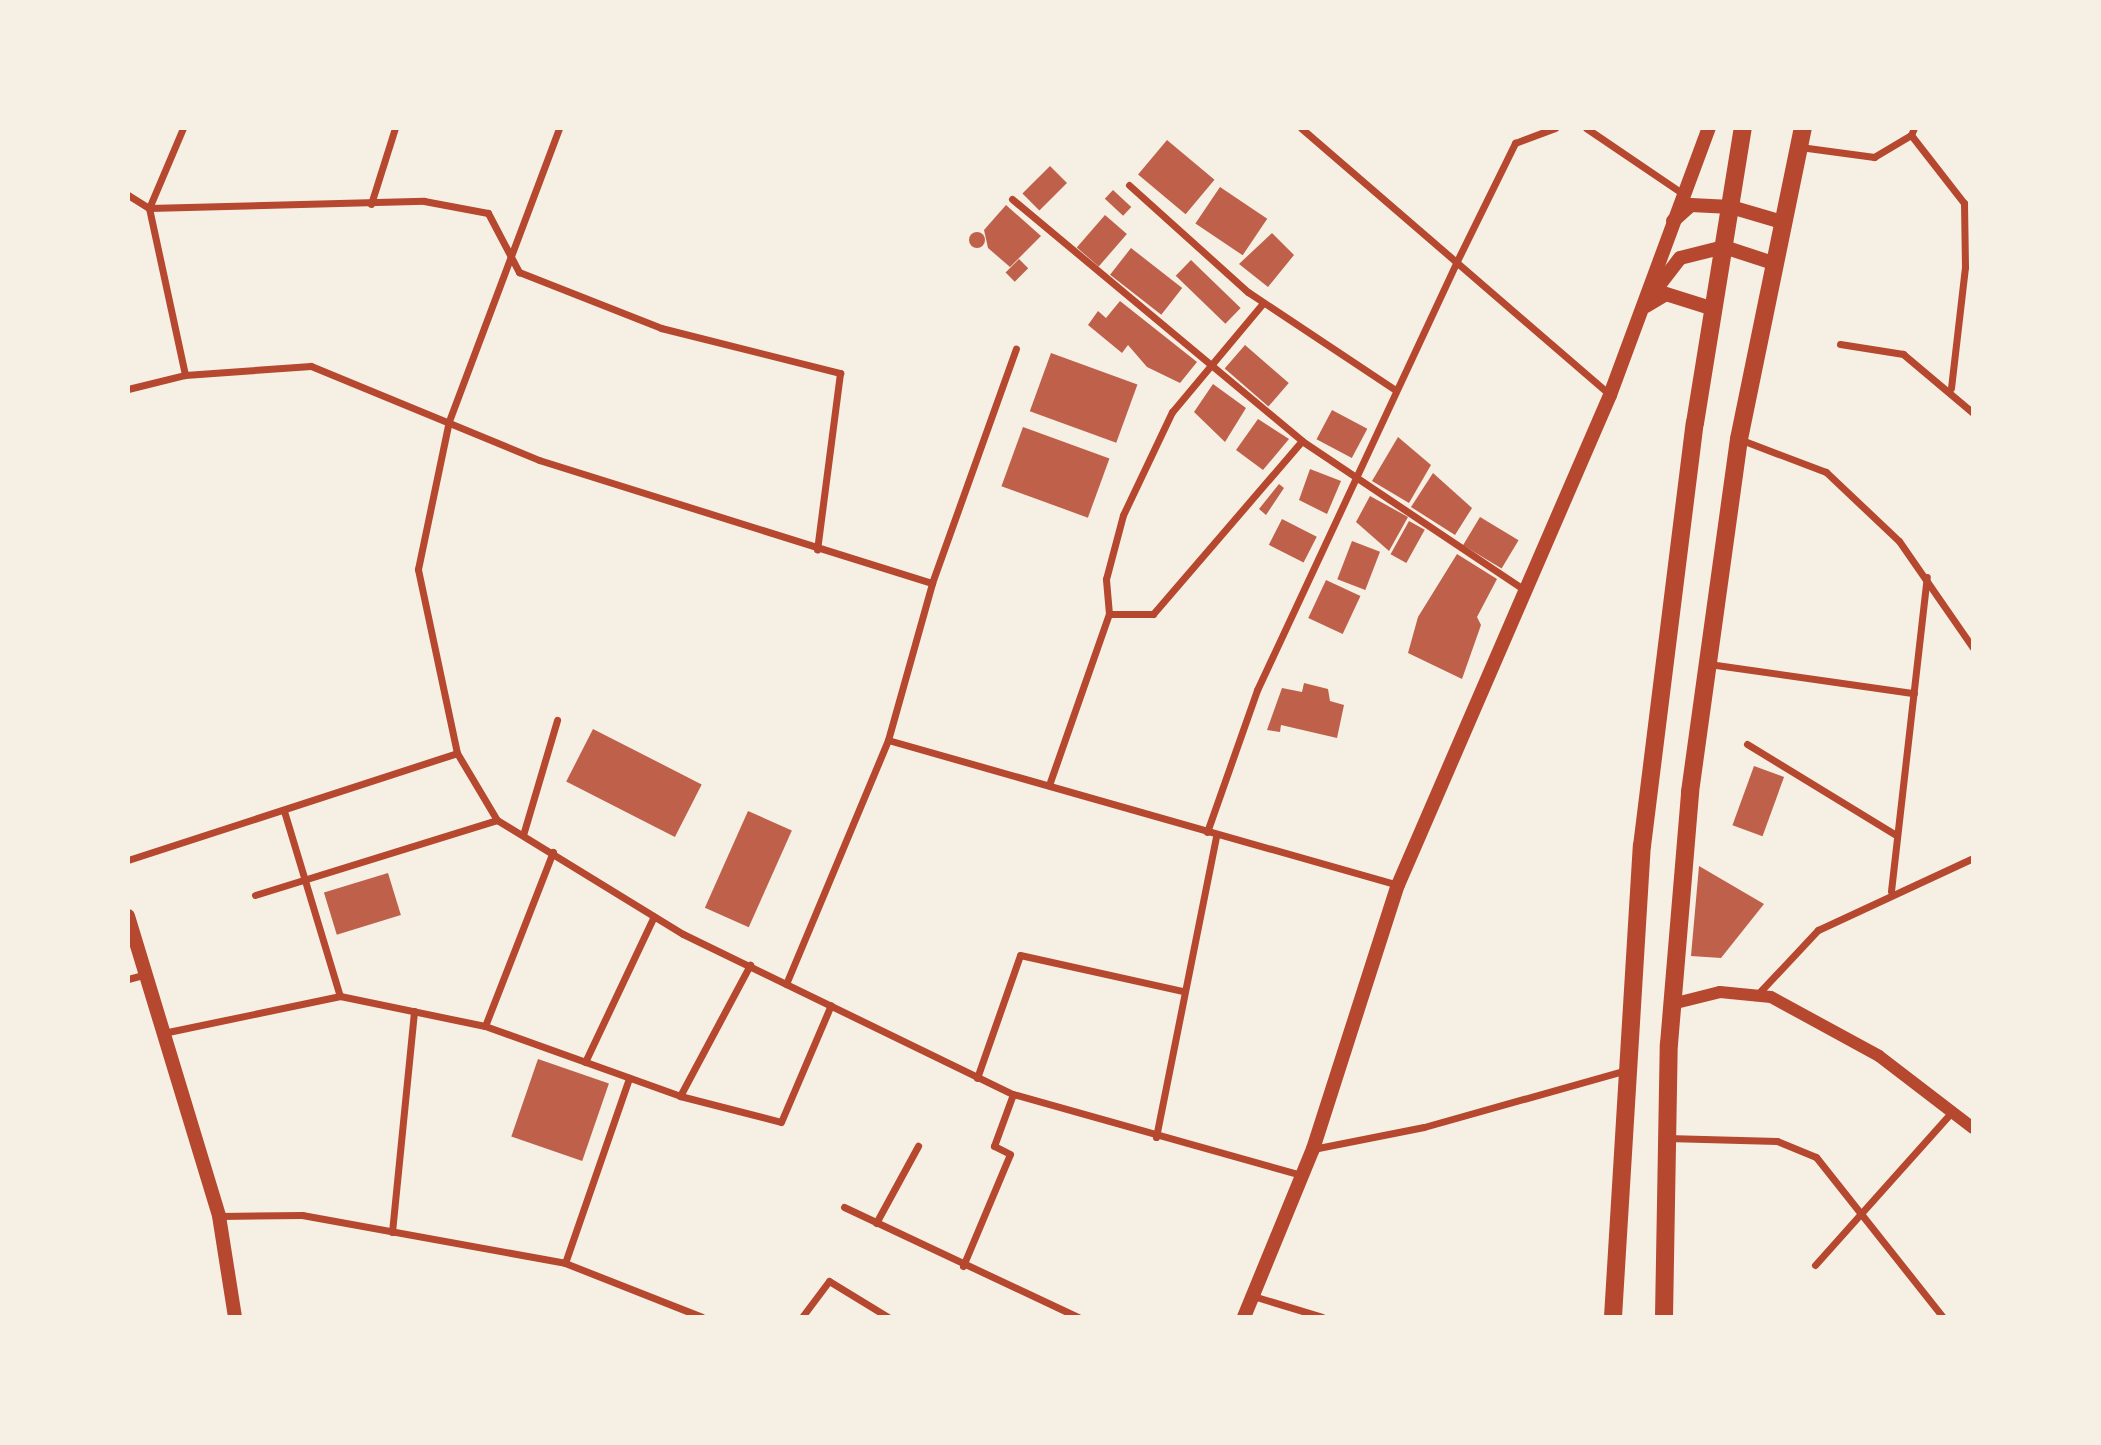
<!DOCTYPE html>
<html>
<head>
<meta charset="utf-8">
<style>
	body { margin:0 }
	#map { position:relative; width:2101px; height:1445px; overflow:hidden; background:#f6efe4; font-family:"Titillium Web",sans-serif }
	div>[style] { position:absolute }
	.building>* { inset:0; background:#bf614a; transform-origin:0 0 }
	.round { border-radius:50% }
	.minor>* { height:7px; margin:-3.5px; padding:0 3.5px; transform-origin:3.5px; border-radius:3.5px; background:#b5482f }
	.tertiary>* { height:12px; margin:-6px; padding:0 6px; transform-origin:6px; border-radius:6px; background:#b5482f }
	.secondary>* { height:14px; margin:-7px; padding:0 7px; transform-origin:7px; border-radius:7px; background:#b5482f }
	.trunk>* { height:18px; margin:-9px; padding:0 9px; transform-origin:9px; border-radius:9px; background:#b5482f }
	span { translate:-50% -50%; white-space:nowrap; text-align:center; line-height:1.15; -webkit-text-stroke:5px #f6efe4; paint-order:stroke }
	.frame { position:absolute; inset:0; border:130px solid #f6efe4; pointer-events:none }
</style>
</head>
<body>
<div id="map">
	<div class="building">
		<i style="left:1167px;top:140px;width:62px;height:45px;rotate:40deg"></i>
		<i style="left:1050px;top:166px;width:24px;height:39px;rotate:45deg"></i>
		<i style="left:1220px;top:187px;width:57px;height:44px;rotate:34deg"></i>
		<i style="left:1113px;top:190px;width:25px;height:12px;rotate:43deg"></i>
		<i style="clip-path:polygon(1006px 205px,1041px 236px,1010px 267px,988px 248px,984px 230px)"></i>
		<i style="left:1105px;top:215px;width:29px;height:43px;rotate:41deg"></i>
		<i class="round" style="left:969px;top:232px;width:16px;height:16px"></i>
		<i style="clip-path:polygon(1272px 233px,1294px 255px,1268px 287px,1239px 264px)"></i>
		<i style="left:1131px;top:248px;width:65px;height:34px;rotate:38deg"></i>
		<i style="left:1019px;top:259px;width:13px;height:19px;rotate:45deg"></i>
		<i style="left:1191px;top:260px;width:69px;height:22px;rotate:44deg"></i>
		<i style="clip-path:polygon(1120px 301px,1197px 362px,1180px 383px,1147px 367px,1128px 345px,1122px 353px,1088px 325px,1098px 311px,1106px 318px)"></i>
		<i style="left:1245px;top:345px;width:58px;height:31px;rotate:41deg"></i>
		<i style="left:1051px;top:353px;width:92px;height:62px;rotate:20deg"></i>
		<i style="clip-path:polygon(1213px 384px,1246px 408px,1225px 442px,1194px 412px)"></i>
		<i style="left:1332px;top:410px;width:40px;height:33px;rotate:28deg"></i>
		<i style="clip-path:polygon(1258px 419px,1289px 439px,1263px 470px,1236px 450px)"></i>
		<i style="left:1023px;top:427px;width:92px;height:63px;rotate:20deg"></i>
		<i style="clip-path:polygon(1398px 437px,1431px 465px,1409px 503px,1372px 481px)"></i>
		<i style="clip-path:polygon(1310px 469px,1341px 481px,1327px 514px,1299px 500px)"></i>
		<i style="clip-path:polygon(1433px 473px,1472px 508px,1455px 535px,1411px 507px)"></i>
		<i style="clip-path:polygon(1279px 484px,1284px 488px,1266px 515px,1259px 509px)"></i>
		<i style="clip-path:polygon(1370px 496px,1408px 517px,1389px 551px,1356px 522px)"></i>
		<i style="left:1480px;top:517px;width:45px;height:33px;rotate:31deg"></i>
		<i style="left:1282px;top:519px;width:39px;height:29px;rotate:27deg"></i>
		<i style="left:1409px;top:521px;width:18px;height:38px;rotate:29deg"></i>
		<i style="left:1352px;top:541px;width:30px;height:41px;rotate:21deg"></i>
		<i style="clip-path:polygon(1457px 554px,1497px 579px,1477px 617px,1481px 625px,1462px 679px,1408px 653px,1418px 617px)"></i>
		<i style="left:1326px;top:580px;width:38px;height:42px;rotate:25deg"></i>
		<i style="clip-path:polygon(1304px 683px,1328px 689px,1330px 701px,1344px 705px,1337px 738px,1281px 725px,1280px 732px,1267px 730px,1282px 688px,1302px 692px)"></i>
		<i style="left:593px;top:729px;width:122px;height:59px;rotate:27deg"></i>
		<i style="left:1754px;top:766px;width:32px;height:63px;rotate:20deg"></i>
		<i style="left:748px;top:811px;width:48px;height:106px;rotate:24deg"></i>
		<i style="clip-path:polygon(1699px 866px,1764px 904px,1721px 958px,1691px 956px)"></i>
		<i style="left:388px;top:873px;width:44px;height:67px;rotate:73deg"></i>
		<i style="left:538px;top:1059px;width:75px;height:82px;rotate:19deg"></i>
	</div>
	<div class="minor">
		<i style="left:183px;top:128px;width:87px;rotate:113deg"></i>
		<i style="left:149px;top:208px;width:171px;rotate:77.8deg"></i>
		<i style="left:1301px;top:128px;width:408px;rotate:40.8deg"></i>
		<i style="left:1586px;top:128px;width:116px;rotate:34.1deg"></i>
		<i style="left:1914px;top:128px;width:8px;rotate:113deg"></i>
		<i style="left:1911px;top:135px;width:86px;rotate:52.1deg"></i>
		<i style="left:1964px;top:203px;width:64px;rotate:89.1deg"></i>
		<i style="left:1965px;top:267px;width:122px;rotate:96.6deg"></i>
		<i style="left:1800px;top:147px;width:75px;rotate:7.7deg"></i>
		<i style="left:1874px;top:157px;width:43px;rotate:-30.7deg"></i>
		<i style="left:1129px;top:185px;width:160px;rotate:42deg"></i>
		<i style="left:1248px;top:292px;width:175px;rotate:33.6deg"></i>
		<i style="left:128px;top:195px;width:25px;rotate:32deg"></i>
		<i style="left:149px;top:208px;width:275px;rotate:-1.5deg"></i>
		<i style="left:424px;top:201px;width:65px;rotate:10.6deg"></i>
		<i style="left:488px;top:213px;width:67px;rotate:62.3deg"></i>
		<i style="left:519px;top:272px;width:153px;rotate:21.5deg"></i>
		<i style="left:661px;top:328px;width:185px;rotate:14.1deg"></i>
		<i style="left:840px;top:373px;width:178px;rotate:97.4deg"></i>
		<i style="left:1012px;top:199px;width:378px;rotate:39.8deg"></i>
		<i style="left:1302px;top:441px;width:265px;rotate:33.8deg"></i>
		<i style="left:371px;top:204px;width:80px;rotate:-72.5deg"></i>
		<i style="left:1840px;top:344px;width:64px;rotate:9deg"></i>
		<i style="left:1903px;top:354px;width:92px;rotate:40.1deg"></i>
		<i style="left:128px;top:389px;width:59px;rotate:-13.8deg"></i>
		<i style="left:185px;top:375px;width:126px;rotate:-4.1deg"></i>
		<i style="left:311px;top:366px;width:247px;rotate:22.4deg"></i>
		<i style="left:539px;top:460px;width:412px;rotate:17.4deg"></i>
		<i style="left:1739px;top:439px;width:93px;rotate:20.8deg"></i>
		<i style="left:1826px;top:472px;width:100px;rotate:43.4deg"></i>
		<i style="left:1899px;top:541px;width:130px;rotate:55.3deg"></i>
		<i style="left:1109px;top:614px;width:35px;rotate:-95deg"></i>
		<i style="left:1106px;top:579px;width:66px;rotate:-75.1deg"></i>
		<i style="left:1123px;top:515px;width:114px;rotate:-64.6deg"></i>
		<i style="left:1172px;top:412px;width:142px;rotate:-50.1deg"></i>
		<i style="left:1709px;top:664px;width:207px;rotate:8.1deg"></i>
		<i style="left:888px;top:740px;width:530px;rotate:15.87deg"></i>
		<i style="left:1747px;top:744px;width:175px;rotate:31.4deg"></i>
		<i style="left:457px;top:753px;width:188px;rotate:-102deg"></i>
		<i style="left:418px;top:569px;width:151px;rotate:-78.2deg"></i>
		<i style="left:449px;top:421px;width:313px;rotate:-69.4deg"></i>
		<i style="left:1049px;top:785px;width:181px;rotate:-70.7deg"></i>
		<i style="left:1109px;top:614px;width:44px"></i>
		<i style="left:1153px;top:614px;width:228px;rotate:-49.3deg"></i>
		<i style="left:284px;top:811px;width:193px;rotate:73.2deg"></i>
		<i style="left:1207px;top:832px;width:151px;rotate:-70.6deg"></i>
		<i style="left:1257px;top:690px;width:471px;rotate:-65deg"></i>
		<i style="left:1456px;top:263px;width:134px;rotate:-63.8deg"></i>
		<i style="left:1515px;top:143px;width:43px;rotate:-20.6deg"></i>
		<i style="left:523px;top:835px;width:120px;rotate:-73.5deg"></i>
		<i style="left:128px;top:860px;width:346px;rotate:-18deg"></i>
		<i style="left:457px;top:753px;width:78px;rotate:59.2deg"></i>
		<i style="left:497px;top:820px;width:218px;rotate:31.5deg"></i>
		<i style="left:683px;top:934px;width:367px;rotate:25.9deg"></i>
		<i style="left:1013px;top:1094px;width:299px;rotate:15.7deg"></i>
		<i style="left:1891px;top:891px;width:316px;rotate:-83.5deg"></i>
		<i style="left:255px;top:895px;width:253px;rotate:-17.2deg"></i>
		<i style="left:128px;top:979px;width:20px;rotate:-15deg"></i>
		<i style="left:786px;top:984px;width:264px;rotate:-67.3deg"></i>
		<i style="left:888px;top:740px;width:163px;rotate:-74.3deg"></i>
		<i style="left:932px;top:583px;width:249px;rotate:-70.3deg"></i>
		<i style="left:1755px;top:997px;width:92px;rotate:-46.8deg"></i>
		<i style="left:1818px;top:930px;width:171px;rotate:-24.9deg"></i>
		<i style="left:485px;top:1026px;width:187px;rotate:-68.7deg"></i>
		<i style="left:168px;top:1032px;width:176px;rotate:-11.8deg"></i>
		<i style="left:340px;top:996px;width:148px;rotate:11.7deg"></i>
		<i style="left:485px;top:1026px;width:207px;rotate:19.7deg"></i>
		<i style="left:680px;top:1096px;width:104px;rotate:14.4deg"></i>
		<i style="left:781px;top:1122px;width:127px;rotate:-66.9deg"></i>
		<i style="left:585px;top:1062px;width:161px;rotate:-64.7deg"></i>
		<i style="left:977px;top:1078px;width:130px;rotate:-70.7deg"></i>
		<i style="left:1020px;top:955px;width:167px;rotate:12.5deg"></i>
		<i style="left:680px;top:1096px;width:149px;rotate:-61.9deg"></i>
		<i style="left:1156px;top:1137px;width:306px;rotate:-78.7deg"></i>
		<i style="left:1667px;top:1138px;width:110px;rotate:1.6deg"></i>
		<i style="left:1777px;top:1141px;width:42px;rotate:22.3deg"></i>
		<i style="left:1816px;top:1157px;width:204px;rotate:51.6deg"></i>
		<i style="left:1313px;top:1149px;width:113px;rotate:-11.2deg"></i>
		<i style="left:1424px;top:1127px;width:211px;rotate:-15.7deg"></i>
		<i style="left:844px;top:1207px;width:259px;rotate:25.2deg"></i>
		<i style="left:220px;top:1216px;width:82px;rotate:-0.7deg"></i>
		<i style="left:302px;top:1215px;width:267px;rotate:10.3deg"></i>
		<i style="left:565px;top:1263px;width:147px;rotate:21.5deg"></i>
		<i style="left:876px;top:1223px;width:88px;rotate:-61.4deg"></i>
		<i style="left:392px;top:1232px;width:222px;rotate:-84.3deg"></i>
		<i style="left:565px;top:1263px;width:196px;rotate:-70.9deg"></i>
		<i style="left:1815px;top:1265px;width:205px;rotate:-48.2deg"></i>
		<i style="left:963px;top:1266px;width:121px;rotate:-67.2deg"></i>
		<i style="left:1010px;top:1154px;width:18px;rotate:-153deg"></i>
		<i style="left:994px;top:1146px;width:55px;rotate:-69.9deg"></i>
		<i style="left:1253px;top:1296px;width:72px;rotate:16.9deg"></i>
		<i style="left:802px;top:1317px;width:45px;rotate:-53.1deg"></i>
		<i style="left:829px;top:1281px;width:69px;rotate:31.4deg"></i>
	</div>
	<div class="tertiary">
		<i style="left:1672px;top:1004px;width:49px;rotate:-14deg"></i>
		<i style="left:1720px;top:992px;width:51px;rotate:5.6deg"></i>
		<i style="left:1771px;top:997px;width:123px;rotate:28.6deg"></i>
		<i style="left:1879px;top:1056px;width:118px;rotate:37.5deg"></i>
	</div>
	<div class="secondary">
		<i style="left:1673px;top:221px;width:24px;rotate:-42deg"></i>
		<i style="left:1691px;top:205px;width:40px;rotate:2.9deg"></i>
		<i style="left:1731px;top:207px;width:53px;rotate:16.4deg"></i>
		<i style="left:1647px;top:301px;width:54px;rotate:-52.5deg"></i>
		<i style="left:1680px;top:258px;width:45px;rotate:-14deg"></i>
		<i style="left:1724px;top:247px;width:52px;rotate:18.1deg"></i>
		<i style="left:1646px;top:306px;width:23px;rotate:-31deg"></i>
		<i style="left:1666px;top:294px;width:50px;rotate:17.4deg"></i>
		<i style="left:128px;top:916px;width:313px;rotate:73.1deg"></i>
		<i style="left:219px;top:1216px;width:102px;rotate:81deg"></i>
		<i style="left:1244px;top:1317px;width:182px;rotate:-67.7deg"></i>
		<i style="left:1313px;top:1149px;width:277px;rotate:-72.2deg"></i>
		<i style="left:1398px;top:885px;width:534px;rotate:-66.6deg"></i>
		<i style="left:1610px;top:395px;width:285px;rotate:-69.7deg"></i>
	</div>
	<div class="trunk">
		<i style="left:1613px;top:1317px;width:472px;rotate:-86.5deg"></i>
		<i style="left:1642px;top:846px;width:426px;rotate:-82.9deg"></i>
		<i style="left:1695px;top:423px;width:299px;rotate:-80.8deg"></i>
		<i style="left:1664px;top:1317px;width:273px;rotate:-89deg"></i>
		<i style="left:1669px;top:1044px;width:253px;rotate:-85.2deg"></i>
		<i style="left:1690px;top:792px;width:356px;rotate:-82.1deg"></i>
		<i style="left:1739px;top:439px;width:318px;rotate:-78.4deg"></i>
	</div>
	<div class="frame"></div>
</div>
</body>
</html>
